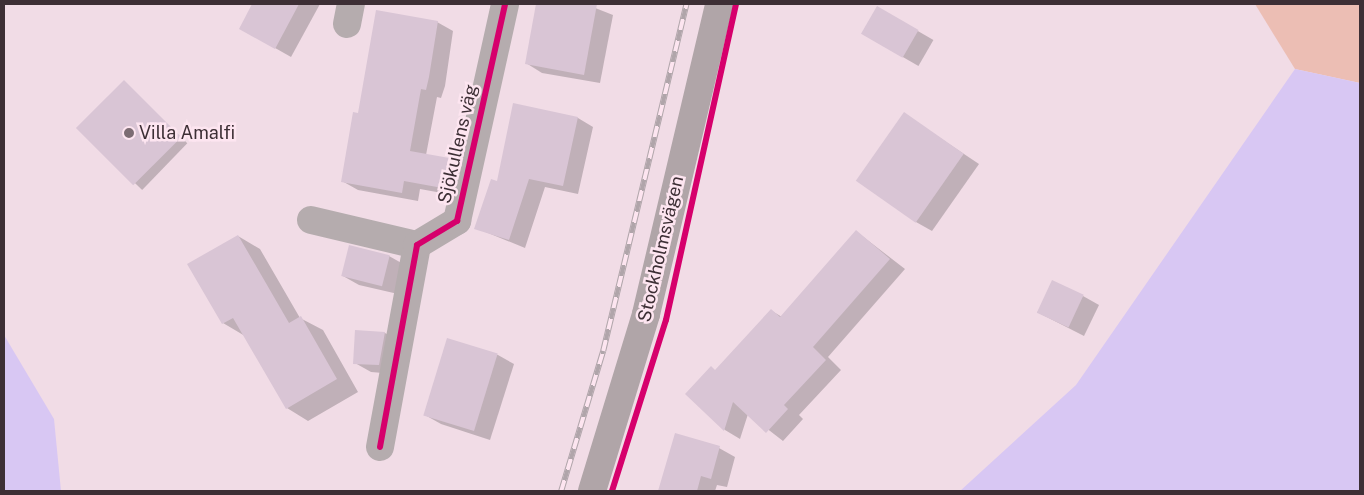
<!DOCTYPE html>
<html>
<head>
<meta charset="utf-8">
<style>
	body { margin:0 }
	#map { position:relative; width:1364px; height:495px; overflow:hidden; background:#f1dce6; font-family:"Public Sans",sans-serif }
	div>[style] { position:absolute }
	.green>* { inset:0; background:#ecbeb4 }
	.water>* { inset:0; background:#d8c7f3 }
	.shadow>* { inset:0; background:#0003; transform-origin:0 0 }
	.building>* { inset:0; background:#d9c5d5; transform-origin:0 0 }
	.minor>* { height:28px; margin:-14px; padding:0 14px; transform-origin:14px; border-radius:14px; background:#b5acae }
	.major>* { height:28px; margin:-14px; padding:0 14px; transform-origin:14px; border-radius:14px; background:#b0a5a8 }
	.rail>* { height:5.5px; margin-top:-2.75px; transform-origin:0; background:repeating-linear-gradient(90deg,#fde5f0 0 11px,#b0a5aa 0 22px); box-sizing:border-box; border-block:1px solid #b0a5aa }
	.cycleway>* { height:6px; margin:-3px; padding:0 3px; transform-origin:3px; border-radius:3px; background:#d6006c }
	.dots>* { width:14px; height:14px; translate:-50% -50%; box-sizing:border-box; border:2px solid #fde5f0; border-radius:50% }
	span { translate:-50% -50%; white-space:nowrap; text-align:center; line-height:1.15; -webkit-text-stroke:5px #fde5f0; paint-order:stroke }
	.poi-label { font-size:18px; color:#3d2f35 }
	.left { translate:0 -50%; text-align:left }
	.street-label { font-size:18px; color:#3d2f35 }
	.frame { position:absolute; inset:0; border:5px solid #3d2f35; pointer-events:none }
</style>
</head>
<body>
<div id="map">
	<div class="green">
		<i style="clip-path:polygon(1255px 4px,1360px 4px,1360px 83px,1295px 69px)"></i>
	</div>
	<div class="water">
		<i style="clip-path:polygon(1295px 69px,1360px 83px,1360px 491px,960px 491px,1076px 385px)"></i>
		<i style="clip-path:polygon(4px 335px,54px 419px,61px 491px,4px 491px)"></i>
	</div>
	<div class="shadow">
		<i style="clip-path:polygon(254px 4px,320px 4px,291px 57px,240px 28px)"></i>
		<i style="clip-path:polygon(537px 4px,585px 4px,613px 15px,600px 83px,542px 73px,526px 63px)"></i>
		<i style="left:878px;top:8px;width:64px;height:30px;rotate:30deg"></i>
		<i style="clip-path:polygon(437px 22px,453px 31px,445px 86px,441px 98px,437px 97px,426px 155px,454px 160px,470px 169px,464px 197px,420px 189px,418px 201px,358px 190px,342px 181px,359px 115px)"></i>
		<i style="left:124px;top:82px;width:88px;height:65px;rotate:44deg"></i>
		<i style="clip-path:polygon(514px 105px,578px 118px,593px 127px,578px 194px,545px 187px,525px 248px,476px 228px,498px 182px)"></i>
		<i style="clip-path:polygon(904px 114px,979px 164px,932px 231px,916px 222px)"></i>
		<i style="clip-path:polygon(857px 232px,905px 269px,828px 357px,841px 370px,799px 415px,803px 419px,783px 441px,748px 414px,740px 439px,725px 430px,687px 394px,716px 371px,772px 311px,782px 317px)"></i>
		<i style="clip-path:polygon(238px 236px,260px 249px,300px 318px,323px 330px,358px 392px,308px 421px,287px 408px,245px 336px,223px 323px)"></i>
		<i style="clip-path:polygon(389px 256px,405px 265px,398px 294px,359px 285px,343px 276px)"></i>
		<i style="clip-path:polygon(1083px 296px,1099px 305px,1084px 336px,1037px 312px)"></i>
		<i style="clip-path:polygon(357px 331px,385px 333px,401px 342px,395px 374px,371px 372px,355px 363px)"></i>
		<i style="clip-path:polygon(448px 340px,498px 355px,514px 364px,490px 440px,441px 424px,425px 415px)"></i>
		<i style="clip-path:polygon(676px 435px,719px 448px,735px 457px,727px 487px,717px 485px,715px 491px,659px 491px)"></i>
	</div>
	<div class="building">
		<i style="clip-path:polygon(252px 4px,299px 4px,275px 49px,239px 29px)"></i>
		<i style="clip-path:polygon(536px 4px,597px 4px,584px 75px,525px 64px)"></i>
		<i style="left:877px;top:6px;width:48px;height:32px;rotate:30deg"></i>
		<i style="clip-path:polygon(376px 10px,438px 21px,429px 77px,426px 90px,421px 89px,410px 151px,455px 159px,448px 189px,404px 181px,402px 193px,341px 182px,353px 112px,358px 113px)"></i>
		<i style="left:124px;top:80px;width:81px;height:68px;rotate:45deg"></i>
		<i style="clip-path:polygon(513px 103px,578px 117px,563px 186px,529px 179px,509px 240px,474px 229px,491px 179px,497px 181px)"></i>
		<i style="left:904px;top:112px;width:73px;height:84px;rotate:35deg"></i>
		<i style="clip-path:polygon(856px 230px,890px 259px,813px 347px,826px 360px,784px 405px,788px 409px,766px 433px,733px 402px,724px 431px,685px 394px,711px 366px,715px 370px,771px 309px,780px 317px)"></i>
		<i style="clip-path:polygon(238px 235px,289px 323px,301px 316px,337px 379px,286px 409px,233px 318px,222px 324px,187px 264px)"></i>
		<i style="left:349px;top:245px;width:42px;height:32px;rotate:14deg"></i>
		<i style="left:1052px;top:280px;width:35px;height:36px;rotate:25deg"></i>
		<i style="clip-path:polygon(355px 330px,385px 332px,379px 365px,353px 364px)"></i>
		<i style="left:447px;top:338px;width:53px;height:81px;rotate:17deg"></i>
		<i style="clip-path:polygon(675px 433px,720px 446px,711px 479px,701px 476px,697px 491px,658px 491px)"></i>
	</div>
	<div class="minor">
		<i style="left:347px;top:24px;width:20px;rotate:-79deg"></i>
		<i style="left:311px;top:220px;width:109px;rotate:13.3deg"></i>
		<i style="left:380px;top:447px;width:205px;rotate:-79.6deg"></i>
		<i style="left:417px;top:245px;width:47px;rotate:-31deg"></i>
		<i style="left:457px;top:221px;width:222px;rotate:-77.5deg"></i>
	</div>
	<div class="major">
		<i style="left:592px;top:491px;width:185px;rotate:-73deg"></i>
		<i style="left:646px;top:314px;width:318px;rotate:-76.7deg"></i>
	</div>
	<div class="rail">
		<i style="left:561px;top:491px;width:146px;rotate:-73.3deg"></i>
		<i style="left:603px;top:351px;width:357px;rotate:-76.5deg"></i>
	</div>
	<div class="cycleway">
		<i style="left:380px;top:447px;width:205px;rotate:-79.6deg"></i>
		<i style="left:417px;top:245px;width:47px;rotate:-31deg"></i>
		<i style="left:457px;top:221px;width:222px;rotate:-77.5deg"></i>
		<i style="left:612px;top:491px;width:179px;rotate:-72.5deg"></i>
		<i style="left:666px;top:320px;width:324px;rotate:-77.5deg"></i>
	</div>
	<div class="dots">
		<i style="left:129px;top:133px;background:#7c6c73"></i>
	</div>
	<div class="poi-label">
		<span class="left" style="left:139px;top:133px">Villa Amalfi</span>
	</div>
	<div class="street-label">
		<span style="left:458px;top:144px;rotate:-77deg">Sjökullens väg</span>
		<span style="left:661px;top:249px;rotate:-77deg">Stockholmsvägen</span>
	</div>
	<div class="frame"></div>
</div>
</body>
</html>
